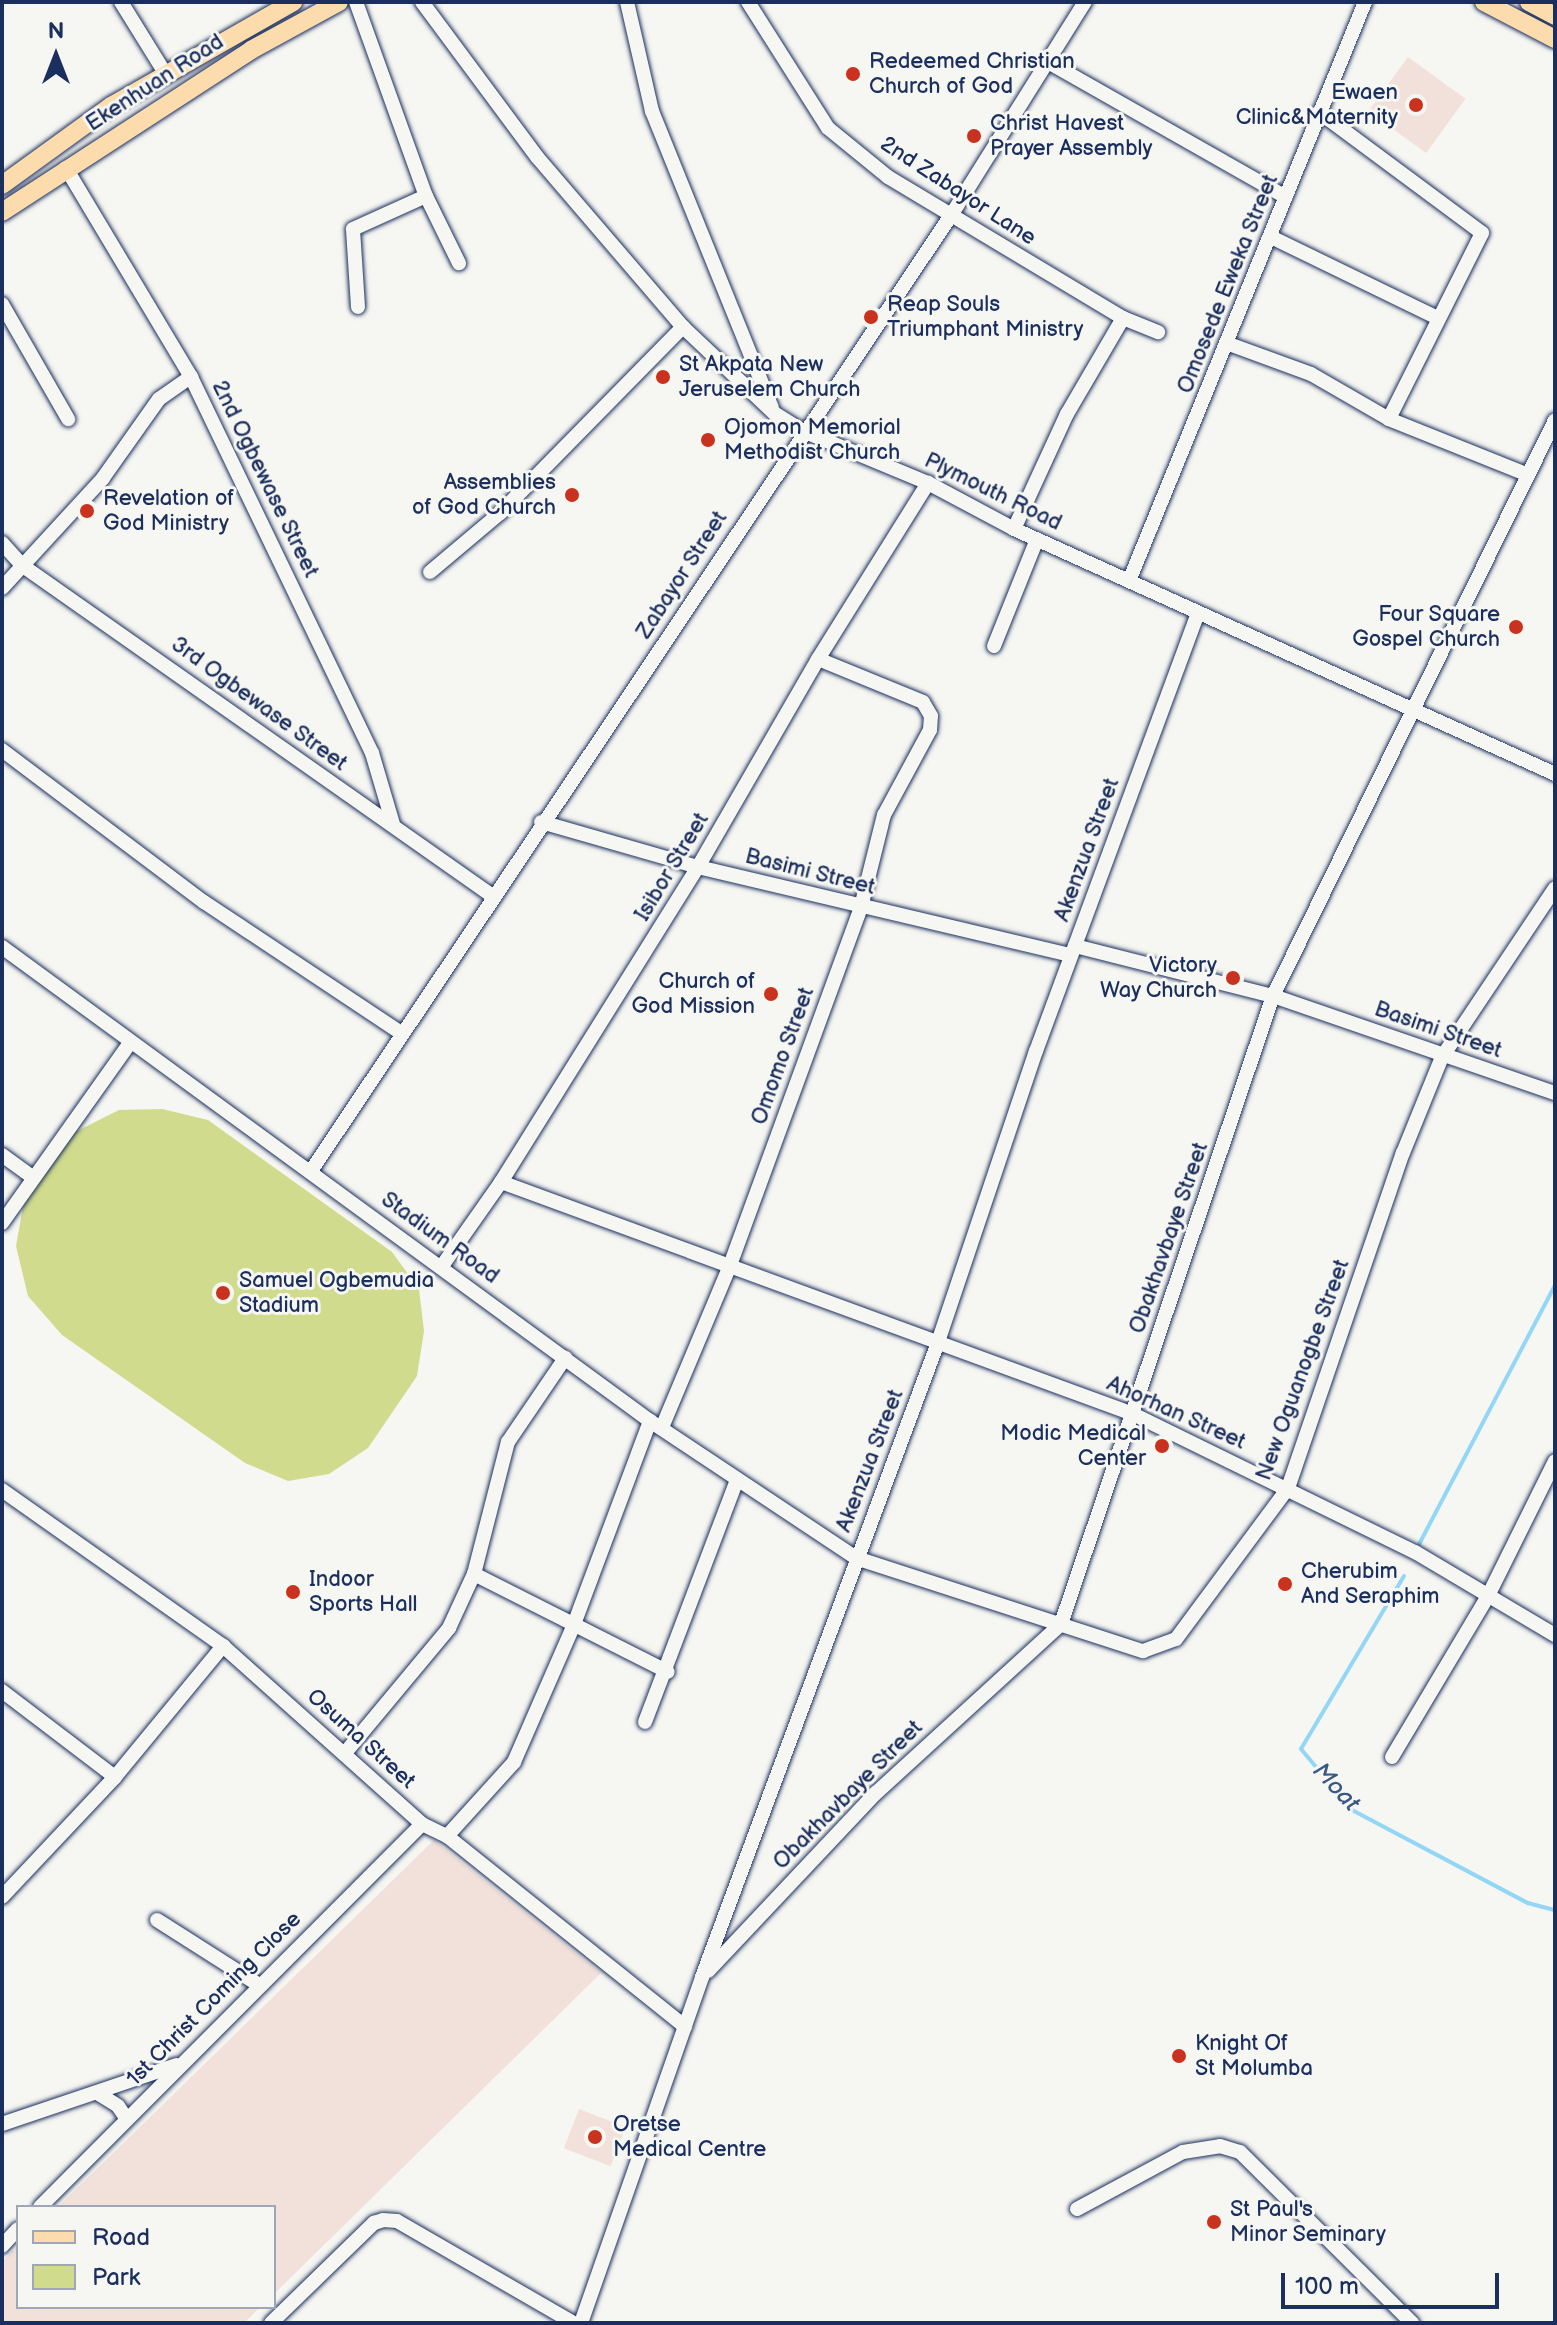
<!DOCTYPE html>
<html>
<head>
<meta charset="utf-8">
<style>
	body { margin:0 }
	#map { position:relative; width:1557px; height:2325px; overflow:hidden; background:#f6f6f2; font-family:"Balsamiq Sans",sans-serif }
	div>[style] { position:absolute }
	.built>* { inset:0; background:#f2e0da; transform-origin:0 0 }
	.green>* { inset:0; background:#d0db8e }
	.stream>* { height:4px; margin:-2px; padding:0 2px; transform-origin:2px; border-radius:2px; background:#94d6f6 }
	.roads { filter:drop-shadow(0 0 2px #1b2f5e) drop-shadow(0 0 2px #1b2f5e) }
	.minor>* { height:14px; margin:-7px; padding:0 7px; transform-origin:7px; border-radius:7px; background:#f6f6f2 }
	.major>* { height:18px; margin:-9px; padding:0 9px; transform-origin:9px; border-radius:9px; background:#fcdcac }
	.dots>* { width:22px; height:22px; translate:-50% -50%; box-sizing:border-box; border:4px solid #f6f6f2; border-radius:50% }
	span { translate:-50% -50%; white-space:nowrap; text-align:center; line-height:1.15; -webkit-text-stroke:6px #f6f6f2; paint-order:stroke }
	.poi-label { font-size:22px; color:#1b2f5e }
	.left { translate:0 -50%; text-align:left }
	.right { translate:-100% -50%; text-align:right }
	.street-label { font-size:22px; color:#1b2f5e }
	.water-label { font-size:24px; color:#395984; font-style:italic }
	.frame { position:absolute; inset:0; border:4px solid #1b2f5e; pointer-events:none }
	.legend { position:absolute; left:16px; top:2205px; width:260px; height:104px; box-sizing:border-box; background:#f6f6f2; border:2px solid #9ea6b7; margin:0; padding:10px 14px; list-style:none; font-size:24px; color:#1b2f5e }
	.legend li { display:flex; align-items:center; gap:16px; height:40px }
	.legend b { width:40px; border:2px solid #9ea6b7 }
	.north { position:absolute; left:16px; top:16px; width:80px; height:80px; -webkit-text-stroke:6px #f6f6f2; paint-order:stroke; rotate:0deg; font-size:22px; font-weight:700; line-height:32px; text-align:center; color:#1b2f5e }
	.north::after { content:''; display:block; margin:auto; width:28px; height:36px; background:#1b2f5e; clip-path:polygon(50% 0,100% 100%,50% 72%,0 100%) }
	.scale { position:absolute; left:1281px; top:2273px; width:218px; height:36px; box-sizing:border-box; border:4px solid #1b2f5e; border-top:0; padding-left:10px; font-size:24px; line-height:28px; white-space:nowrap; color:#1b2f5e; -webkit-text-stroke:6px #f6f6f2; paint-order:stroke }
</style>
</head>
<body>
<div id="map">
	<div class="built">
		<i style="left:1408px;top:57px;width:71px;height:67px;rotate:36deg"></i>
		<i style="clip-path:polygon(434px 1840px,601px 1973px,274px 2294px,274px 2207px,58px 2207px)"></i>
		<i style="left:579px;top:2109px;width:50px;height:42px;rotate:21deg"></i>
		<i style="clip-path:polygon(18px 2246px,18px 2307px,260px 2307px,244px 2323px,2px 2323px,2px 2262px)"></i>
	</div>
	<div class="green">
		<i style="clip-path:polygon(162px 1109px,208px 1120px,392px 1252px,419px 1289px,424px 1331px,417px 1376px,368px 1448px,329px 1474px,288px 1481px,245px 1463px,62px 1335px,28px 1296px,16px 1246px,24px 1201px,73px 1133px,119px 1110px)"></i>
	</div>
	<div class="stream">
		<i style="left:1416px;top:1550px;width:299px;rotate:-62.3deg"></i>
		<i style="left:1404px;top:1576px;width:201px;rotate:120.8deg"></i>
		<i style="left:1301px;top:1749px;width:80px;rotate:50.1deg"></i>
		<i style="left:1352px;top:1810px;width:199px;rotate:27.9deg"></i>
		<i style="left:1528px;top:1903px;width:28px;rotate:15deg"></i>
	</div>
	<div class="roads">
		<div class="minor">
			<i style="left:121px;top:2px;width:84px;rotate:58.2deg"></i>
			<i style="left:356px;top:2px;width:206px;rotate:70.2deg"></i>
			<i style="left:426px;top:196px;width:75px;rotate:63.8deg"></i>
			<i style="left:422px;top:2px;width:194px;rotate:53.4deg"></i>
			<i style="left:538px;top:158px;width:223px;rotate:49.4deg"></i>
			<i style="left:683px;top:327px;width:125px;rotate:43.4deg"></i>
			<i style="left:774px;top:413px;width:34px;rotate:32deg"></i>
			<i style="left:803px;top:431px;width:135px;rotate:22.6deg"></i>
			<i style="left:928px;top:483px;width:98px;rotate:28.1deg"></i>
			<i style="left:1014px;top:529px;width:594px;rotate:24.36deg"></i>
			<i style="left:627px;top:2px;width:112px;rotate:77.1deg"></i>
			<i style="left:652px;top:111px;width:320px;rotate:68deg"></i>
			<i style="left:748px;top:2px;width:149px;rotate:57.6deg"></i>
			<i style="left:828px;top:128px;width:77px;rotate:39.2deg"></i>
			<i style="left:888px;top:177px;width:274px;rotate:31deg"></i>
			<i style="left:1123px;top:318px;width:38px;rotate:22deg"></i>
			<i style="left:1050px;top:63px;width:271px;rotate:29.6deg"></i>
			<i style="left:1319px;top:112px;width:203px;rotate:36.6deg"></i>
			<i style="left:1482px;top:233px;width:208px;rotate:116.6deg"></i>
			<i style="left:66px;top:168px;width:244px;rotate:59.1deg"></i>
			<i style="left:191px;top:377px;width:417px;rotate:64.3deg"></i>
			<i style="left:372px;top:753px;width:74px;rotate:73.5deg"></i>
			<i style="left:1271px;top:237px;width:183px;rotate:25.9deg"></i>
			<i style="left:2px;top:304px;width:133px;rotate:60.1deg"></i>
			<i style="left:358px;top:307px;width:78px;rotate:-93.7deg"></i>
			<i style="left:353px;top:229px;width:80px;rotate:-24.3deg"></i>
			<i style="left:1229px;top:344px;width:87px;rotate:20.1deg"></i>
			<i style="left:1311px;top:374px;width:90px;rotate:30deg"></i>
			<i style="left:1389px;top:419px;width:150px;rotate:21.9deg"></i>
			<i style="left:1014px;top:529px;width:127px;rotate:-65.3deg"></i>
			<i style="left:1067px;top:414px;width:111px;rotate:-59.7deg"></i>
			<i style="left:2px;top:543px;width:31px;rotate:48deg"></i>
			<i style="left:23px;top:566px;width:576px;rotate:35.1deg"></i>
			<i style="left:430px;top:572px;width:92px;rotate:-40.1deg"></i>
			<i style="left:500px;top:513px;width:261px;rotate:-45.5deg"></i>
			<i style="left:1129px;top:581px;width:625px;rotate:-67.82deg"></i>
			<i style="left:2px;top:588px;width:149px;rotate:-47.4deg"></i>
			<i style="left:103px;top:478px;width:97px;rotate:-54.7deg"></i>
			<i style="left:159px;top:399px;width:39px;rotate:-35deg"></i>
			<i style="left:994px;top:646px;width:115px;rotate:-68.1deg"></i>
			<i style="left:2px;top:750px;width:253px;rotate:37deg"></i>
			<i style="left:204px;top:902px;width:235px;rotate:33.6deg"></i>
			<i style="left:541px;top:822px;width:163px;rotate:16deg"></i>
			<i style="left:698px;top:867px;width:383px;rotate:13.3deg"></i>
			<i style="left:1075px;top:946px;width:204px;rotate:14.2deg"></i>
			<i style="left:1273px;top:996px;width:298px;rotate:19deg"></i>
			<i style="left:2px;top:947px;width:803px;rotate:36.18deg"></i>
			<i style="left:650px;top:1421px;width:247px;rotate:33.6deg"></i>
			<i style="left:856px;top:1558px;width:302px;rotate:18deg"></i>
			<i style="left:1143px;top:1651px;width:35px;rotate:-20deg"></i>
			<i style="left:1176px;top:1639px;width:188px;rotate:-53.4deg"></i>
			<i style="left:1288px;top:1488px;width:354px;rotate:-71.1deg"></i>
			<i style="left:1403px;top:1153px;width:104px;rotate:-67.9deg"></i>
			<i style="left:1442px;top:1057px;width:203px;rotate:-56.2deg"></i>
			<i style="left:2px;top:1155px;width:36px;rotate:36deg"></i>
			<i style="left:311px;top:1171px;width:1148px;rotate:-56.19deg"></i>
			<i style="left:950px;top:217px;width:254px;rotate:-57.9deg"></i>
			<i style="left:501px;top:1182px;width:673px;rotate:20.16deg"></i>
			<i style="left:1133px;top:1414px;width:314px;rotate:26.1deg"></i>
			<i style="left:1415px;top:1552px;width:163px;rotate:30.7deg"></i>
			<i style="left:2px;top:1223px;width:221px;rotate:-54.6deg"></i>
			<i style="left:442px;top:1266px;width:103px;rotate:-54.9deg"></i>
			<i style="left:501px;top:1182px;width:372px;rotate:-58deg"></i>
			<i style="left:698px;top:867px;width:240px;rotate:-60deg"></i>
			<i style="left:818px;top:659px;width:208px;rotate:-58deg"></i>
			<i style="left:663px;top:1425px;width:170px;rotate:-67.2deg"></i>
			<i style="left:729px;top:1268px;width:384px;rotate:-69.9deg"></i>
			<i style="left:861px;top:907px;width:95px;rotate:-76deg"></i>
			<i style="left:884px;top:815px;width:97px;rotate:-61.6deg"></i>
			<i style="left:930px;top:730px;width:14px;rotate:-86deg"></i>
			<i style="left:931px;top:716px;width:16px;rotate:-120deg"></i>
			<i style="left:923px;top:702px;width:113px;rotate:-157.7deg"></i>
			<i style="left:2px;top:1490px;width:271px;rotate:35.2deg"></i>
			<i style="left:223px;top:1646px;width:267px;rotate:41.8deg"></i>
			<i style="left:422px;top:1824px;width:28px;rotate:26deg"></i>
			<i style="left:447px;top:1836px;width:305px;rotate:38.7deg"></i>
			<i style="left:474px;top:1574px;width:217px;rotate:26.8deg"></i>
			<i style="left:2px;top:1691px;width:142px;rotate:37.3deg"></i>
			<i style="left:645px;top:1722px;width:257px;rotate:-69.2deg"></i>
			<i style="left:345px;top:1753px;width:163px;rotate:-50.2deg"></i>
			<i style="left:449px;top:1628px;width:60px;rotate:-65.2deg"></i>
			<i style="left:474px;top:1574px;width:136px;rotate:-75.6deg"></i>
			<i style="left:508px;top:1442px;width:102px;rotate:-55.8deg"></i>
			<i style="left:1392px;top:1757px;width:190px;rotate:-59.2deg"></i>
			<i style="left:1489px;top:1594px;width:148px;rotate:-63.6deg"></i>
			<i style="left:447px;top:1836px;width:100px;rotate:-47.8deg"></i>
			<i style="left:514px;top:1762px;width:147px;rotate:-66.4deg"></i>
			<i style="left:573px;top:1627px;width:220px;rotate:-69.5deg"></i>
			<i style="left:2px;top:1897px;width:165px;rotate:-46.7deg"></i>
			<i style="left:115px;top:1777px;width:170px;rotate:-50.5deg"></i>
			<i style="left:157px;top:1920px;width:121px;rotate:32.5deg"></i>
			<i style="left:708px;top:1971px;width:245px;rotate:-46.7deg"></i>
			<i style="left:876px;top:1793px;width:251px;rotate:-42.4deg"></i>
			<i style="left:1061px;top:1624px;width:663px;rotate:-71.35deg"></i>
			<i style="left:1273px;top:996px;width:641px;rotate:-63.91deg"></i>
			<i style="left:99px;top:2094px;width:22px;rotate:32deg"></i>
			<i style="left:118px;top:2106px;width:14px;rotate:56deg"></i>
			<i style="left:2px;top:2124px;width:184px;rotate:-18.7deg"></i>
			<i style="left:40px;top:2207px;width:541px;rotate:-45.07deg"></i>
			<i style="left:1077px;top:2209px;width:120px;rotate:-28.3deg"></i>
			<i style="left:1183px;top:2152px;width:37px;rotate:-9deg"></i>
			<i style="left:1220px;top:2146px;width:21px;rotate:17deg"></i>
			<i style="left:1240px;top:2152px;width:243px;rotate:44.8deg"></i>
			<i style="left:2px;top:2246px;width:23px;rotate:-47deg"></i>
			<i style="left:271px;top:2323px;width:144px;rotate:-44.2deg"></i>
			<i style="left:374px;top:2223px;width:9px;rotate:-18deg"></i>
			<i style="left:383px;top:2220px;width:14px;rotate:4deg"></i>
			<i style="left:397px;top:2221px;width:204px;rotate:30deg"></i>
			<i style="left:581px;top:2323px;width:367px;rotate:-70.7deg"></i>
			<i style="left:702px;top:1977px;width:674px;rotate:-69.6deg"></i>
			<i style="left:937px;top:1345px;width:310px;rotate:-71.4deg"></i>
			<i style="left:1036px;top:1051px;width:467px;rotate:-69.7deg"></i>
		</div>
		<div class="major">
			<i style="left:1484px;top:2px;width:80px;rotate:27.5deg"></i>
			<i style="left:1529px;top:2px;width:30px;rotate:28deg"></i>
			<i style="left:2px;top:185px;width:135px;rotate:-35.9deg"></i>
			<i style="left:111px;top:106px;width:210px;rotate:-29.7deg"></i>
			<i style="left:2px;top:212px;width:297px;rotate:-33deg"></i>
			<i style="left:251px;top:50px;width:100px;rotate:-28.6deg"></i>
		</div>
	</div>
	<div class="dots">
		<i style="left:853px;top:74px;background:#c8321e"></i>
		<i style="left:1416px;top:105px;background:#c8321e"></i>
		<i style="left:974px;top:136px;background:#c8321e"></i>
		<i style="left:871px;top:317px;background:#c8321e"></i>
		<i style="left:663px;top:377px;background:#c8321e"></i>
		<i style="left:708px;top:440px;background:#c8321e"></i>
		<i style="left:572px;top:495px;background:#c8321e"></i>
		<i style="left:87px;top:511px;background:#c8321e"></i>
		<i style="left:1516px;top:627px;background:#c8321e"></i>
		<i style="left:1233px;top:978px;background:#c8321e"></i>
		<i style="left:771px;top:994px;background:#c8321e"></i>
		<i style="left:223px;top:1293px;background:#c8321e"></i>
		<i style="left:1162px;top:1446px;background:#c8321e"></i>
		<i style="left:1285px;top:1584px;background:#c8321e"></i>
		<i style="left:293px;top:1592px;background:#c8321e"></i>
		<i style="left:1179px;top:2056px;background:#c8321e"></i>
		<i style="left:595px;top:2137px;background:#c8321e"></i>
		<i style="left:1214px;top:2222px;background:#c8321e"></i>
	</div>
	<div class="poi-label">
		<span class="left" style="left:869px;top:74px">Redeemed Christian<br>Church of God</span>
		<span class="right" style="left:1398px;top:105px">Ewaen<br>Clinic&amp;Maternity</span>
		<span class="left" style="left:990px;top:136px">Christ Havest<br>Prayer Assembly</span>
		<span class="left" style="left:887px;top:317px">Reap Souls<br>Triumphant Ministry</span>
		<span class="left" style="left:679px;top:377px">St Akpata New<br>Jeruselem Church</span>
		<span class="left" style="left:724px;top:440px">Ojomon Memorial<br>Methodist Church</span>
		<span class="right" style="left:556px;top:495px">Assemblies<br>of God Church</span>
		<span class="left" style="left:103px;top:511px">Revelation of<br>God Ministry</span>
		<span class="right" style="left:1500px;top:627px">Four Square<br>Gospel Church</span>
		<span class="right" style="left:1217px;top:978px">Victory<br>Way Church</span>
		<span class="right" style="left:755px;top:994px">Church of<br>God Mission</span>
		<span class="left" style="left:239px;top:1293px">Samuel Ogbemudia<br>Stadium</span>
		<span class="right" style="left:1146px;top:1446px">Modic Medical<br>Center</span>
		<span class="left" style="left:1301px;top:1584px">Cherubim<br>And Seraphim</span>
		<span class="left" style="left:309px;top:1592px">Indoor<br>Sports Hall</span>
		<span class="left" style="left:1195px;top:2056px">Knight Of<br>St Molumba</span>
		<span class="left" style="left:613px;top:2137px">Oretse<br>Medical Centre</span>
		<span class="left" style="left:1230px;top:2222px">St Paul's<br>Minor Seminary</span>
	</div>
	<div class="street-label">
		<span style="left:155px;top:83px;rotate:-33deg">Ekenhuan Road</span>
		<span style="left:958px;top:191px;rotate:33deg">2nd Zabayor Lane</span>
		<span style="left:1228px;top:284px;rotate:-68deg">Omosede Eweka Street</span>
		<span style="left:265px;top:479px;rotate:64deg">2nd Ogbewase Street</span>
		<span style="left:993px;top:492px;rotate:26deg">Plymouth Road</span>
		<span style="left:682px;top:575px;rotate:-57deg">Zabayor Street</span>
		<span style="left:259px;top:704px;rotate:36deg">3rd Ogbewase Street</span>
		<span style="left:1087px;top:850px;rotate:-70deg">Akenzua Street</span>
		<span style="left:672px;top:867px;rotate:-59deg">Isibor Street</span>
		<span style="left:810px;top:872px;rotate:14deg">Basimi Street</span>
		<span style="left:1438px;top:1030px;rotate:19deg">Basimi Street</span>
		<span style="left:783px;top:1056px;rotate:-70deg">Omomo Street</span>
		<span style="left:440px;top:1238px;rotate:36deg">Stadium Road</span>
		<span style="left:1169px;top:1238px;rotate:-71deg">Obakhavbaye Street</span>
		<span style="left:1303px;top:1370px;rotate:-70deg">New Oguanogbe Street</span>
		<span style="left:1176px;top:1413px;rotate:24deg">Ahorhan Street</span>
		<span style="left:870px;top:1461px;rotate:-69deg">Akenzua Street</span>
		<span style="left:361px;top:1739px;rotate:42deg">Osuma Street</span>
		<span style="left:848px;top:1795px;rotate:-45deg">Obakhavbaye Street</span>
		<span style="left:214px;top:1999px;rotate:-45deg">1st Christ Coming Close</span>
	</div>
	<div class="water-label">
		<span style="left:1336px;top:1787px;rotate:47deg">Moat</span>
	</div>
	<div class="frame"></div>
	<ul class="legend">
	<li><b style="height:10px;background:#fcdcac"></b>Road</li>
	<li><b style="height:22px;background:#d0db8e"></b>Park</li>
	</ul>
	<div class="north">N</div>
	<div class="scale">100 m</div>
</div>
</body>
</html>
